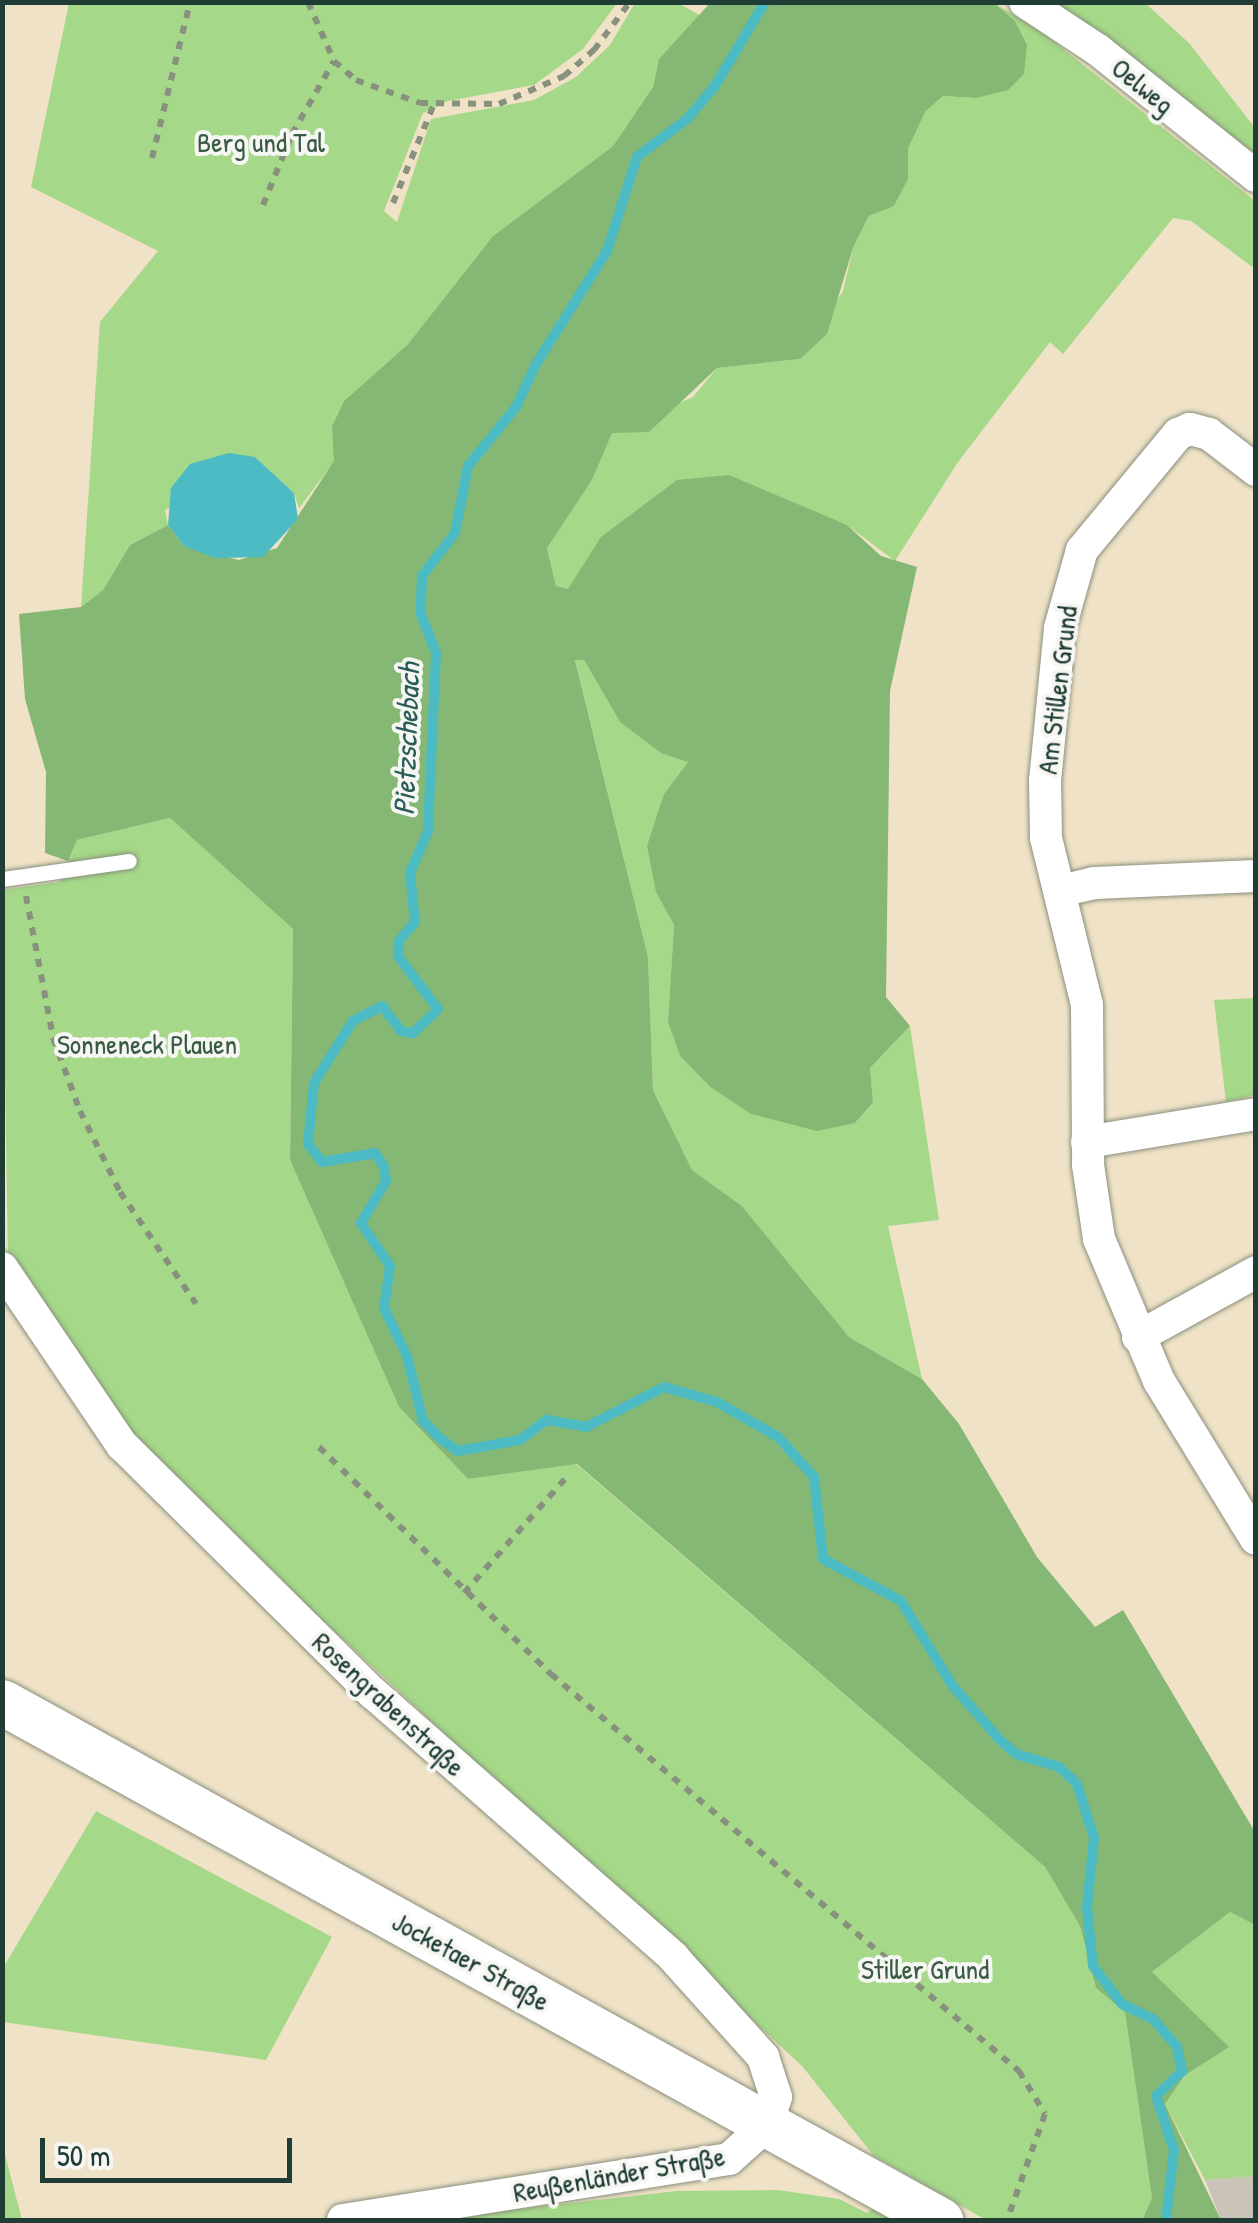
<!DOCTYPE html>
<html>
<head>
<meta charset="utf-8">
<style>
	body { margin:0 }
	#map { position:relative; width:1258px; height:2223px; overflow:hidden; background:#f0e2c7; font-family:"Patrick Hand",sans-serif }
	div>[style] { position:absolute }
	.industrial>* { inset:0; background:#c9c3b8 }
	.green>* { inset:0; background:#a5d888 }
	.forest>* { inset:0; background:#84b874 }
	.water>* { inset:0; background:#4cbbc4 }
	.stream>* { height:10px; margin:-5px; padding:0 5px; transform-origin:5px; border-radius:5px; background:#4cbbc4 }
	.path>* { height:6px; margin-top:-3px; transform-origin:0; background:repeating-linear-gradient(90deg,#88907e 0 8px,transparent 0 16px) }
	.roads { filter:drop-shadow(0 0 2px #88907e) drop-shadow(0 0 2px #88907e) }
	.lane>* { height:15px; margin:-7.5px; padding:0 7.5px; transform-origin:7.5px; border-radius:7.5px; background:#fff }
	.street>* { height:32px; margin:-16px; padding:0 16px; transform-origin:16px; border-radius:16px; background:#fff }
	.secondary>* { height:45px; margin:-22.5px; padding:0 22.5px; transform-origin:22.5px; border-radius:22.5px; background:#fff }
	span { translate:-50% -50%; white-space:nowrap; text-align:center; line-height:1.15; -webkit-text-stroke:8px #f6f6f2; paint-order:stroke }
	.street-label { font-size:28px; color:#1f3d34 }
	.park-label { font-size:28px; color:#3a5c45 }
	.water-label { font-size:30px; color:#2a5c58; font-style:italic }
	.frame { position:absolute; inset:0; border:5px solid #1f3d34; pointer-events:none }
	.scale { position:absolute; left:40px; top:2138px; width:252px; height:45px; box-sizing:border-box; border:5px solid #1f3d34; border-top:0; padding-left:12px; font-size:30px; line-height:35px; white-space:nowrap; color:#1f3d34; -webkit-text-stroke:8px #f6f6f2; paint-order:stroke }
</style>
</head>
<body>
<div id="map">
	<div class="industrial">
		<i style="clip-path:polygon(1255px 2176px,1255px 2220px,1221px 2220px,1205px 2180px)"></i>
	</div>
	<div class="green">
		<i style="clip-path:polygon(69px 3px,617px 3px,583px 49px,534px 85px,448px 101px,423px 113px,384px 211px,397px 222px,431px 119px,534px 100px,576px 77px,610px 45px,635px 3px,678px 3px,703px 17px,659px 59px,653px 87px,613px 146px,493px 236px,408px 344px,344px 401px,332px 426px,335px 461px,299px 508px,294px 493px,255px 457px,165px 510px,168px 525px,130px 545px,103px 590px,81px 607px,100px 322px,158px 251px,31px 187px)"></i>
		<i style="clip-path:polygon(994px 3px,1039px 30px,1255px 201px,1255px 269px,1191px 221px,1173px 218px,1063px 354px,1050px 342px,958px 462px,895px 561px,847px 525px,582px 571px,568px 589px,556px 586px,547px 547px,592px 480px,612px 432px,693px 397px,717px 368px,800px 359px,843px 291px,853px 248px,869px 216px,894px 206px,908px 179px,908px 149px,925px 112px,943px 96px,976px 98px,1014px 20px)"></i>
		<i style="clip-path:polygon(1049px 3px,1145px 3px,1189px 43px,1255px 128px,1255px 167px)"></i>
		<i style="clip-path:polygon(575px 659px,584px 660px,620px 722px,688px 762px,664px 794px,656px 891px,674px 925px,668px 1022px,680px 1056px,709px 1086px,855px 1123px,873px 1104px,870px 1068px,910px 1026px,939px 1220px,888px 1226px,922px 1379px,849px 1337px,742px 1206px,692px 1170px,653px 1090px,648px 957px)"></i>
		<i style="clip-path:polygon(170px 818px,293px 929px,290px 1160px,399px 1407px,468px 1479px,576px 1464px,1045px 1867px,1080px 1926px,1096px 1988px,1125px 2011px,1152px 2198px,1142px 2220px,986px 2220px,874px 2156px,802px 2066px,286px 1586px,121px 1423px,8px 1259px,2px 890px,59px 882px,77px 840px)"></i>
		<i style="clip-path:polygon(1255px 998px,1255px 1095px,1226px 1102px,1214px 1000px)"></i>
		<i style="clip-path:polygon(96px 1811px,332px 1937px,266px 2060px,3px 2022px,3px 1968px)"></i>
		<i style="clip-path:polygon(1230px 1912px,1255px 1925px,1255px 2176px,1205px 2180px,1165px 2104px,1185px 2075px,1152px 1972px)"></i>
		<i style="clip-path:polygon(2px 2147px,3px 2147px,22px 2220px,3px 2220px)"></i>
		<i style="clip-path:polygon(778px 2190px,839px 2199px,867px 2213px,874px 2208px,896px 2220px,423px 2220px,677px 2191px)"></i>
	</div>
	<div class="forest">
		<i style="clip-path:polygon(710px 3px,994px 3px,1014px 20px,1027px 45px,1024px 74px,1008px 90px,976px 98px,943px 96px,925px 112px,908px 149px,908px 179px,894px 206px,869px 216px,853px 248px,827px 334px,800px 359px,717px 368px,649px 432px,612px 433px,592px 480px,547px 548px,556px 586px,568px 589px,601px 537px,677px 480px,729px 475px,847px 525px,881px 556px,917px 567px,890px 691px,886px 997px,910px 1026px,870px 1068px,873px 1103px,855px 1123px,817px 1131px,751px 1114px,709px 1086px,680px 1056px,668px 1022px,674px 925px,656px 892px,647px 846px,664px 794px,688px 762px,661px 753px,620px 722px,584px 660px,575px 660px,648px 957px,653px 1090px,692px 1170px,742px 1206px,849px 1337px,922px 1379px,959px 1424px,1037px 1557px,1095px 1627px,1123px 1610px,1255px 1832px,1255px 1925px,1230px 1912px,1152px 1972px,1229px 2047px,1185px 2075px,1165px 2104px,1221px 2220px,1142px 2220px,1152px 2198px,1125px 2012px,1096px 1988px,1080px 1926px,1045px 1867px,577px 1464px,468px 1479px,399px 1407px,290px 1160px,293px 929px,170px 818px,77px 840px,68px 861px,45px 853px,46px 772px,25px 699px,19px 614px,81px 607px,103px 590px,130px 545px,168px 525px,184px 546px,239px 560px,277px 548px,334px 461px,332px 426px,344px 401px,408px 344px,493px 236px,613px 146px,653px 87px,659px 59px)"></i>
	</div>
	<div class="water">
		<i style="clip-path:polygon(229px 453px,255px 457px,294px 493px,298px 519px,263px 557px,215px 558px,184px 546px,168px 525px,171px 488px,190px 464px)"></i>
	</div>
	<div class="stream">
		<i style="left:765px;top:2px;width:98px;rotate:120.8deg"></i>
		<i style="left:715px;top:86px;width:43px;rotate:130.3deg"></i>
		<i style="left:687px;top:119px;width:63px;rotate:142.8deg"></i>
		<i style="left:637px;top:157px;width:99px;rotate:107.7deg"></i>
		<i style="left:607px;top:251px;width:133px;rotate:122.1deg"></i>
		<i style="left:536px;top:364px;width:47px;rotate:114.9deg"></i>
		<i style="left:516px;top:407px;width:76px;rotate:129.1deg"></i>
		<i style="left:468px;top:466px;width:68px;rotate:101deg"></i>
		<i style="left:455px;top:533px;width:54px;rotate:127.5deg"></i>
		<i style="left:422px;top:576px;width:38px;rotate:92deg"></i>
		<i style="left:421px;top:614px;width:42px;rotate:69deg"></i>
		<i style="left:436px;top:653px;width:178px;rotate:92.6deg"></i>
		<i style="left:428px;top:831px;width:46px;rotate:113.2deg"></i>
		<i style="left:410px;top:873px;width:49px;rotate:84.2deg"></i>
		<i style="left:415px;top:922px;width:25px;rotate:130deg"></i>
		<i style="left:399px;top:941px;width:15px;rotate:94deg"></i>
		<i style="left:398px;top:956px;width:66px;rotate:53deg"></i>
		<i style="left:438px;top:1009px;width:35px;rotate:136deg"></i>
		<i style="left:413px;top:1033px;width:12px;rotate:-171deg"></i>
		<i style="left:401px;top:1031px;width:31px;rotate:-127deg"></i>
		<i style="left:382px;top:1006px;width:33px;rotate:153deg"></i>
		<i style="left:353px;top:1021px;width:73px;rotate:122.2deg"></i>
		<i style="left:314px;top:1083px;width:61px;rotate:95.6deg"></i>
		<i style="left:308px;top:1144px;width:23px;rotate:52deg"></i>
		<i style="left:322px;top:1162px;width:54px;rotate:-9.6deg"></i>
		<i style="left:375px;top:1153px;width:17px;rotate:57deg"></i>
		<i style="left:384px;top:1167px;width:14px;rotate:82deg"></i>
		<i style="left:386px;top:1181px;width:49px;rotate:120.8deg"></i>
		<i style="left:361px;top:1223px;width:52px;rotate:56deg"></i>
		<i style="left:390px;top:1266px;width:42px;rotate:98.1deg"></i>
		<i style="left:384px;top:1308px;width:53px;rotate:64.4deg"></i>
		<i style="left:407px;top:1356px;width:67px;rotate:76.2deg"></i>
		<i style="left:423px;top:1421px;width:27px;rotate:45deg"></i>
		<i style="left:442px;top:1440px;width:19px;rotate:35deg"></i>
		<i style="left:458px;top:1451px;width:63px;rotate:-10.1deg"></i>
		<i style="left:520px;top:1440px;width:34px;rotate:-37deg"></i>
		<i style="left:547px;top:1420px;width:40px;rotate:10deg"></i>
		<i style="left:586px;top:1427px;width:88px;rotate:-27.1deg"></i>
		<i style="left:664px;top:1387px;width:55px;rotate:15.8deg"></i>
		<i style="left:717px;top:1402px;width:70px;rotate:29.8deg"></i>
		<i style="left:778px;top:1437px;width:54px;rotate:48deg"></i>
		<i style="left:814px;top:1477px;width:82px;rotate:83.7deg"></i>
		<i style="left:823px;top:1559px;width:89px;rotate:28.3deg"></i>
		<i style="left:901px;top:1601px;width:98px;rotate:58.7deg"></i>
		<i style="left:952px;top:1685px;width:73px;rotate:48.9deg"></i>
		<i style="left:1000px;top:1740px;width:21px;rotate:41deg"></i>
		<i style="left:1016px;top:1754px;width:45px;rotate:16.8deg"></i>
		<i style="left:1059px;top:1767px;width:25px;rotate:43deg"></i>
		<i style="left:1077px;top:1784px;width:57px;rotate:72.5deg"></i>
		<i style="left:1094px;top:1838px;width:69px;rotate:95.8deg"></i>
		<i style="left:1087px;top:1907px;width:59px;rotate:84.2deg"></i>
		<i style="left:1093px;top:1966px;width:48px;rotate:52.7deg"></i>
		<i style="left:1122px;top:2004px;width:34px;rotate:26deg"></i>
		<i style="left:1153px;top:2019px;width:37px;rotate:49deg"></i>
		<i style="left:1177px;top:2047px;width:25px;rotate:78deg"></i>
		<i style="left:1182px;top:2071px;width:36px;rotate:136deg"></i>
		<i style="left:1156px;top:2096px;width:57px;rotate:71.6deg"></i>
		<i style="left:1174px;top:2150px;width:70px;rotate:96.5deg"></i>
	</div>
	<div class="path">
		<i style="left:308px;top:2px;width:64px;rotate:66.2deg"></i>
		<i style="left:334px;top:61px;width:29px;rotate:41deg"></i>
		<i style="left:356px;top:80px;width:68px;rotate:19.8deg"></i>
		<i style="left:420px;top:103px;width:79px;rotate:0.7deg"></i>
		<i style="left:499px;top:104px;width:71px;rotate:-23.3deg"></i>
		<i style="left:564px;top:76px;width:40px;rotate:-41deg"></i>
		<i style="left:594px;top:50px;width:60px;rotate:-53.1deg"></i>
		<i style="left:152px;top:158px;width:161px;rotate:-76.3deg"></i>
		<i style="left:393px;top:203px;width:107px;rotate:-67.5deg"></i>
		<i style="left:263px;top:205px;width:77px;rotate:-67.8deg"></i>
		<i style="left:292px;top:134px;width:84px;rotate:-60.1deg"></i>
		<i style="left:26px;top:896px;width:145px;rotate:79.2deg"></i>
		<i style="left:53px;top:1038px;width:78px;rotate:69.7deg"></i>
		<i style="left:80px;top:1111px;width:90px;rotate:63.7deg"></i>
		<i style="left:120px;top:1192px;width:135px;rotate:55.8deg"></i>
		<i style="left:319px;top:1447px;width:325px;rotate:44.4deg"></i>
		<i style="left:551px;top:1674px;width:614px;rotate:40.31deg"></i>
		<i style="left:1019px;top:2071px;width:50px;rotate:58.8deg"></i>
		<i style="left:1045px;top:2114px;width:113px;rotate:109.7deg"></i>
		<i style="left:464px;top:1593px;width:152px;rotate:-48.5deg"></i>
	</div>
	<div class="roads">
		<div class="lane">
			<i style="left:2px;top:879px;width:128px;rotate:-8.1deg"></i>
		</div>
		<div class="street">
			<i style="left:1025px;top:2px;width:87px;rotate:33.3deg"></i>
			<i style="left:1098px;top:50px;width:202px;rotate:38.6deg"></i>
			<i style="left:1256px;top:470px;width:59px;rotate:-142.5deg"></i>
			<i style="left:1209px;top:434px;width:20px;rotate:-165deg"></i>
			<i style="left:1190px;top:429px;width:13px;rotate:157deg"></i>
			<i style="left:1178px;top:434px;width:151px;rotate:129.6deg"></i>
			<i style="left:1082px;top:550px;width:81px;rotate:105.8deg"></i>
			<i style="left:1060px;top:628px;width:153px;rotate:95.6deg"></i>
			<i style="left:1045px;top:780px;width:58px;rotate:89deg"></i>
			<i style="left:1046px;top:838px;width:172px;rotate:76.2deg"></i>
			<i style="left:1087px;top:1005px;width:160px;rotate:89.6deg"></i>
			<i style="left:1088px;top:1165px;width:75px;rotate:81.5deg"></i>
			<i style="left:1099px;top:1239px;width:154px;rotate:67.1deg"></i>
			<i style="left:1159px;top:1381px;width:185px;rotate:58.5deg"></i>
			<i style="left:1060px;top:891px;width:35px;rotate:-13deg"></i>
			<i style="left:1094px;top:883px;width:162px;rotate:-2.5deg"></i>
			<i style="left:1087px;top:1142px;width:171px;rotate:-9.4deg"></i>
			<i style="left:2px;top:1268px;width:214px;rotate:55.9deg"></i>
			<i style="left:122px;top:1445px;width:353px;rotate:44.7deg"></i>
			<i style="left:373px;top:1693px;width:400px;rotate:41.3deg"></i>
			<i style="left:673px;top:1957px;width:135px;rotate:48deg"></i>
			<i style="left:763px;top:2057px;width:42px;rotate:72deg"></i>
			<i style="left:776px;top:2097px;width:29px;rotate:108deg"></i>
			<i style="left:767px;top:2125px;width:51px;rotate:138.2deg"></i>
			<i style="left:729px;top:2159px;width:391px;rotate:171deg"></i>
			<i style="left:1138px;top:1337px;width:135px;rotate:-28.8deg"></i>
		</div>
		<div class="secondary">
			<i style="left:2px;top:1702px;width:1072px;rotate:28.91deg"></i>
		</div>
	</div>
	<div class="street-label">
		<span style="left:1143px;top:86px;rotate:39deg">Oelweg</span>
		<span style="left:1057px;top:690px;rotate:-83deg">Am Stillen Grund</span>
		<span style="left:389px;top:1704px;rotate:43deg">Rosengrabenstraße</span>
		<span style="left:471px;top:1961px;rotate:29deg">Jocketaer Straße</span>
		<span style="left:619px;top:2174px;rotate:-10deg">Reußenländer Straße</span>
	</div>
	<div class="park-label">
		<span style="left:261px;top:142px">Berg und Tal</span>
		<span style="left:147px;top:1044px">Sonneneck Plauen</span>
		<span style="left:925px;top:1969px">Stiller Grund</span>
	</div>
	<div class="water-label">
		<span style="left:406px;top:739px;rotate:-88deg">Pietzschebach</span>
	</div>
	<div class="frame"></div>
	<div class="scale">50 m</div>
</div>
</body>
</html>
